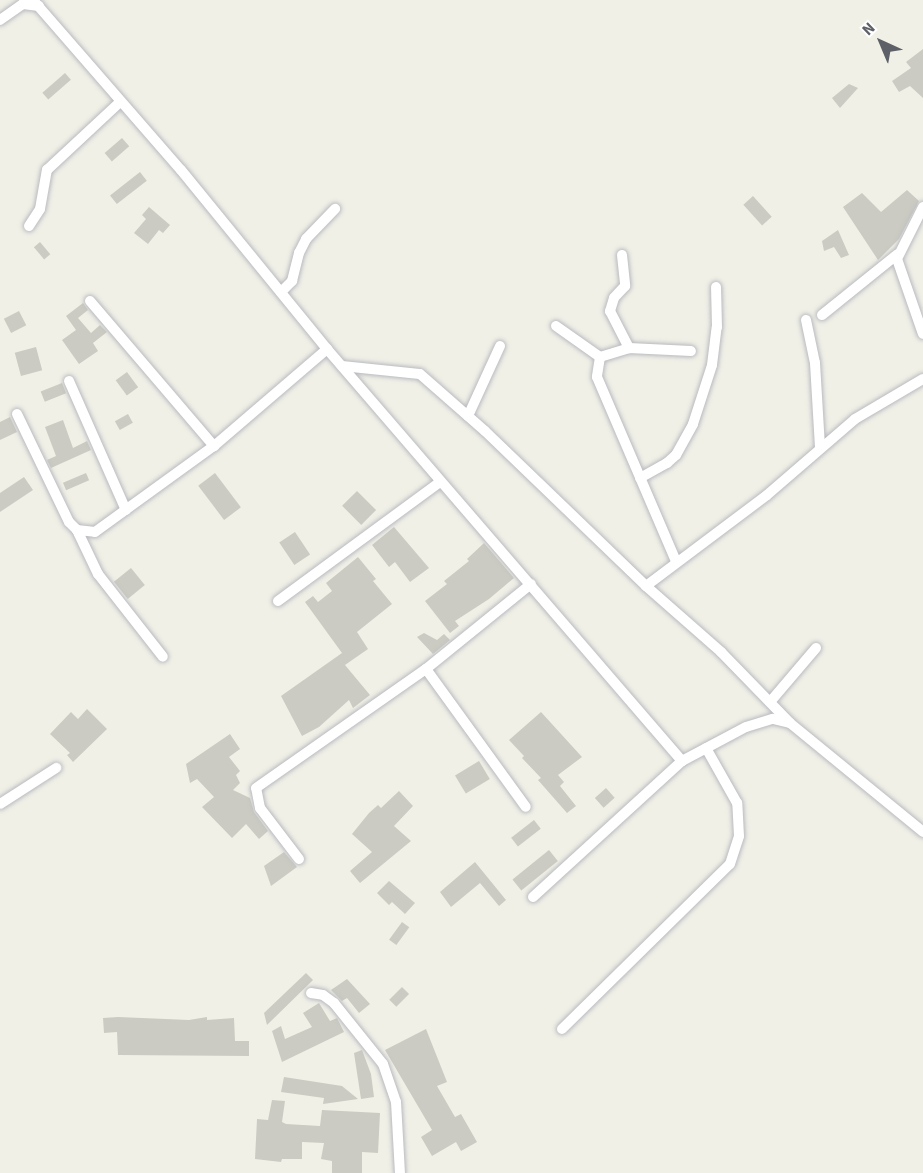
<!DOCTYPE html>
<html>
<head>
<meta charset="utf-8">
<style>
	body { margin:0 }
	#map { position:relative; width:923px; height:1173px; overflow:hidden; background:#f0f0e7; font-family:"Source Sans 3",sans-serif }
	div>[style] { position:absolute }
	.building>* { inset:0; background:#cbcbc3; transform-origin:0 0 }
	.roads { filter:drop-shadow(0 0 2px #b9bac0) drop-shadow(0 0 2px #b9bac0) }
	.street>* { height:10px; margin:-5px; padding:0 5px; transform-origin:5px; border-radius:5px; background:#fff }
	span { translate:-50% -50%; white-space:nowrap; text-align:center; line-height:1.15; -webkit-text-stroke:6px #fff; paint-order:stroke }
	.north { position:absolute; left:851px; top:12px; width:60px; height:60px; -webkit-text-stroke:4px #fff; paint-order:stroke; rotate:316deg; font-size:16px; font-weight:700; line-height:24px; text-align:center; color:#5e6067 }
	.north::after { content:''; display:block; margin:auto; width:21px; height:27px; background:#5e6067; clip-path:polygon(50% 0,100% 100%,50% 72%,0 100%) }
</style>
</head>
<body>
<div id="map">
	<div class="building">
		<i style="clip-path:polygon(923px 49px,923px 98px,910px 86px,899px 92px,892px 81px,911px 68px,906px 62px)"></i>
		<i style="left:65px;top:73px;width:9px;height:30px;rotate:49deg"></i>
		<i style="clip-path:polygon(849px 84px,858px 88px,840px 108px,832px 98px)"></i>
		<i style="left:122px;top:138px;width:11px;height:23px;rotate:49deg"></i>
		<i style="left:140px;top:172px;width:11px;height:38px;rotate:52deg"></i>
		<i style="clip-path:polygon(907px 190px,919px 201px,899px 239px,878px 260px,843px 207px,862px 193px,881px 212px)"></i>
		<i style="left:753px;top:196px;width:28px;height:13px;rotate:48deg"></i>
		<i style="clip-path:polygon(149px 207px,170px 225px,163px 233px,159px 230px,148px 244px,134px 233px,146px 219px,142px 215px)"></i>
		<i style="clip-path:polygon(838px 230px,849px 255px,841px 258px,834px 247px,824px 251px,822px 241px)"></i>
		<i style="left:40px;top:242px;width:16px;height:8px;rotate:50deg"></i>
		<i style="clip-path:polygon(83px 303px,88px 310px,78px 318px,91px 333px,100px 325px,107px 332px,93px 343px,98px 351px,79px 364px,62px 340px,76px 330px,66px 316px)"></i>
		<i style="left:19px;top:311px;width:16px;height:17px;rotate:63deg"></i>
		<i style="left:36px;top:347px;width:24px;height:22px;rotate:75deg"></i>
		<i style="left:127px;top:372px;width:19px;height:14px;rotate:54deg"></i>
		<i style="left:62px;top:383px;width:11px;height:23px;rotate:68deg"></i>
		<i style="left:128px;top:414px;width:10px;height:15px;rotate:61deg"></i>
		<i style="clip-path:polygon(10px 417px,17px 432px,0 440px,0 422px)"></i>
		<i style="clip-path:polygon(63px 420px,73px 448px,87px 441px,91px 450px,51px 468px,47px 460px,56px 456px,45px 427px)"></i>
		<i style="left:86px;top:473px;width:8px;height:25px;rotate:67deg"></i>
		<i style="left:215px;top:473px;width:43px;height:21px;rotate:53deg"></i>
		<i style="clip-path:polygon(24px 477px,33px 490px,0 512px,0 493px)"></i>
		<i style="left:357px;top:491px;width:27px;height:21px;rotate:45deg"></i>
		<i style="clip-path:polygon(394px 527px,429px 568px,410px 582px,395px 562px,389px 567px,372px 545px)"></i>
		<i style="left:295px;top:532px;width:27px;height:19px;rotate:56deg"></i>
		<i style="clip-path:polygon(484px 543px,514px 578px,489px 599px,455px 621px,459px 626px,450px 633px,425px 601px,447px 584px,444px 581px,469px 561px,467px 559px)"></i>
		<i style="clip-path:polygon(358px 557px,376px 579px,373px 581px,392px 604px,357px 632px,368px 649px,345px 665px,370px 695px,353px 708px,349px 700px,319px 727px,302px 736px,281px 696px,342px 653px,305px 602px,313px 596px,318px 602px,332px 591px,326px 583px)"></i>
		<i style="left:131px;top:568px;width:22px;height:22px;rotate:51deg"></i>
		<i style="clip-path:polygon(424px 633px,437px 640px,444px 634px,450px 640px,433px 654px,417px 637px)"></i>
		<i style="clip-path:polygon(87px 709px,107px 729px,73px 762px,67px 755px,70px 753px,50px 734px,71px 712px,78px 719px)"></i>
		<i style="clip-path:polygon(541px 712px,582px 757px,558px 775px,564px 782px,560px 786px,576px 806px,567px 813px,538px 780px,541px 778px,522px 758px,524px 756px,509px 740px)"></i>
		<i style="clip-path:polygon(230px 734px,240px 749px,229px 757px,240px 771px,236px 775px,240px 783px,233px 790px,250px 798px,254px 812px,268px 831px,259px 839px,246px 824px,232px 838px,202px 807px,214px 797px,197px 779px,190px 783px,186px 764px)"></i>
		<i style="left:479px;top:761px;width:21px;height:28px;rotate:59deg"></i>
		<i style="left:606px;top:788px;width:13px;height:15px;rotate:48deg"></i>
		<i style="clip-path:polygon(399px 791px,413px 806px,394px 826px,411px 841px,360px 883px,350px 871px,372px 852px,352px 834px,369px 813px,378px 805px,381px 808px)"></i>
		<i style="left:534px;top:820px;width:11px;height:29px;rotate:52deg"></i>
		<i style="left:549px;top:850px;width:14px;height:47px;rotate:51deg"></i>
		<i style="clip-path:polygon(284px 852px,297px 867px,271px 886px,264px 866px)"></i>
		<i style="clip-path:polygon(475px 862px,506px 900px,499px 906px,480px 883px,451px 907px,440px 892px)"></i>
		<i style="clip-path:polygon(389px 881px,415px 903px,405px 914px,392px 902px,389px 905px,377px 893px)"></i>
		<i style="left:402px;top:922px;width:9px;height:22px;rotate:36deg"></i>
		<i style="clip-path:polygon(306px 973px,313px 980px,267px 1025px,264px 1013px)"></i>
		<i style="clip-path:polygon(347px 979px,370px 1004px,359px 1013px,347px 998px,342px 1001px,331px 990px)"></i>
		<i style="left:402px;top:987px;width:10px;height:18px;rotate:45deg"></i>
		<i style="clip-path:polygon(319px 1003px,330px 1021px,337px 1018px,344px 1032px,282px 1062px,272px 1031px,281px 1026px,285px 1039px,312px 1027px,303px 1013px)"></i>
		<i style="clip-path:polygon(118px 1017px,189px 1020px,207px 1017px,207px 1020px,234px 1018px,235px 1041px,249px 1041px,249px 1056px,118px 1055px,117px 1032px,104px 1033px,103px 1018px)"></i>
		<i style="clip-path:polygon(426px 1029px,447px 1082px,437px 1086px,455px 1117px,461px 1114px,477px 1142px,461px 1151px,456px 1142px,432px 1156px,421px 1137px,432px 1130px,385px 1050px)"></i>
		<i style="clip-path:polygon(362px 1050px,371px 1074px,374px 1097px,361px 1099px,354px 1053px)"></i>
		<i style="clip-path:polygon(284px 1077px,342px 1086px,358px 1099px,323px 1104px,324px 1098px,281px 1092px)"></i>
		<i style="clip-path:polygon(272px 1100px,285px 1101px,282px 1122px,286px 1124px,320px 1126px,322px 1110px,380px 1113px,378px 1153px,362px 1152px,362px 1173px,332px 1173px,332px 1161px,321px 1159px,324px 1143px,302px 1142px,302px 1159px,282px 1159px,281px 1162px,255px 1159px,257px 1119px,268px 1120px)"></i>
	</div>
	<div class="roads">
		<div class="street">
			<i style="left:33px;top:0;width:225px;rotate:49deg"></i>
			<i style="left:181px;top:170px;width:231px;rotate:50.8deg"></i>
			<i style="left:327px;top:349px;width:544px;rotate:49.25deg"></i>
			<i style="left:0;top:20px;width:28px;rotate:-35deg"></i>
			<i style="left:23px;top:4px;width:16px;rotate:7deg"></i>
			<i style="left:923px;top:207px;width:58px;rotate:116.6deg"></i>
			<i style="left:897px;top:259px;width:79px;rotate:70.9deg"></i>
			<i style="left:29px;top:226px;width:20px;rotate:-57deg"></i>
			<i style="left:40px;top:209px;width:40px;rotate:-80deg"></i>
			<i style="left:47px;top:170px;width:100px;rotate:-43deg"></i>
			<i style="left:622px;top:255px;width:31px;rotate:84deg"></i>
			<i style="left:625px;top:286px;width:16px;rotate:133deg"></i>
			<i style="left:614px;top:298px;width:14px;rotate:107deg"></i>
			<i style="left:610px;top:311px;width:42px;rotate:62.8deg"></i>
			<i style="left:281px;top:292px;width:16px;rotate:-45deg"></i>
			<i style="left:292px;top:281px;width:29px;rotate:-76deg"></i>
			<i style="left:299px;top:253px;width:16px;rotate:-63deg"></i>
			<i style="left:306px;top:239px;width:42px;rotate:-46deg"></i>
			<i style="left:90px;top:301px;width:191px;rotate:49.5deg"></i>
			<i style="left:822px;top:315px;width:97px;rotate:-38.8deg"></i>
			<i style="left:806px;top:320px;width:44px;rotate:78.2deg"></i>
			<i style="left:815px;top:363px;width:84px;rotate:86.6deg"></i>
			<i style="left:556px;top:326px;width:54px;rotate:35.2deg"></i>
			<i style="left:600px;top:357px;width:20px;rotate:99deg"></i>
			<i style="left:597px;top:377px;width:200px;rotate:66.8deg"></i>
			<i style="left:600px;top:357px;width:30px;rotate:-17deg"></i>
			<i style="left:629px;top:348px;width:62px;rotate:2.8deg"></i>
			<i style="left:342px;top:366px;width:78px;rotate:5.9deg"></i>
			<i style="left:420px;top:374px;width:86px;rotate:41.2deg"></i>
			<i style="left:485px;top:431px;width:223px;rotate:43.9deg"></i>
			<i style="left:646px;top:586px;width:100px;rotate:41.3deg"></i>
			<i style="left:721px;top:652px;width:99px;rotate:45.8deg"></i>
			<i style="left:69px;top:381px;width:141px;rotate:66.2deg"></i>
			<i style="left:17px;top:414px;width:120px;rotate:64.3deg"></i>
			<i style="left:69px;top:522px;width:11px;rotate:45deg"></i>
			<i style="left:77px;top:530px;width:18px;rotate:6deg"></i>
			<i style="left:95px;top:532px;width:147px;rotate:-35.9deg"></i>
			<i style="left:214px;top:446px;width:149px;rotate:-40.6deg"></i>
			<i style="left:468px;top:416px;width:77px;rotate:-65.4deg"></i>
			<i style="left:640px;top:478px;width:31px;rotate:-29deg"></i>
			<i style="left:667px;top:463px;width:12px;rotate:-42deg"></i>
			<i style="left:676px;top:455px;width:35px;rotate:-61deg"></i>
			<i style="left:693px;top:424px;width:62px;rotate:-72.1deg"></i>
			<i style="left:712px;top:365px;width:38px;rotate:-83deg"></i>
			<i style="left:717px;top:327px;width:40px;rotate:-91.4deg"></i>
			<i style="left:77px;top:530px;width:49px;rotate:64.5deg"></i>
			<i style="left:98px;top:574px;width:105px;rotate:51.9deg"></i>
			<i style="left:646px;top:586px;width:151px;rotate:-36.9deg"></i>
			<i style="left:767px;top:495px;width:116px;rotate:-40.8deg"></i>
			<i style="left:855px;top:419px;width:79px;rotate:-30.5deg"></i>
			<i style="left:278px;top:601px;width:201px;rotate:-36.3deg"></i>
			<i style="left:426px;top:669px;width:170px;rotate:54.1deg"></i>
			<i style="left:770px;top:702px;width:71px;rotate:-49.6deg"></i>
			<i style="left:0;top:804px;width:67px;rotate:-32.7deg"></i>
			<i style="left:299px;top:859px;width:64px;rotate:-127.4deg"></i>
			<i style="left:260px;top:808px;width:20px;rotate:-101deg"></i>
			<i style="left:256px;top:788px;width:208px;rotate:-35deg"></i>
			<i style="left:426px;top:669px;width:135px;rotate:-39deg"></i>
			<i style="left:533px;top:897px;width:202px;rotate:-42.4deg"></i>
			<i style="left:682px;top:761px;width:72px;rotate:-28deg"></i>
			<i style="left:746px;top:727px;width:28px;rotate:-17deg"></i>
			<i style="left:773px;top:719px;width:17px;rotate:13deg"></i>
			<i style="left:790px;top:723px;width:172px;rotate:39.3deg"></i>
			<i style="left:311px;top:993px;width:12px;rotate:9deg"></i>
			<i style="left:323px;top:995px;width:14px;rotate:36deg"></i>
			<i style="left:334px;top:1003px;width:78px;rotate:51.2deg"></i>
			<i style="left:383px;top:1064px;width:40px;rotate:71.1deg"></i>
			<i style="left:396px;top:1102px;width:71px;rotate:86.8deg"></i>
			<i style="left:562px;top:1029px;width:235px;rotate:-44.5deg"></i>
			<i style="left:730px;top:864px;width:29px;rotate:-72deg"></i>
			<i style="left:739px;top:836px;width:33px;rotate:-93deg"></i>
			<i style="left:737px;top:803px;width:63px;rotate:-119.4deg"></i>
		</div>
	</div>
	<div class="north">N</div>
</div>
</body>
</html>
